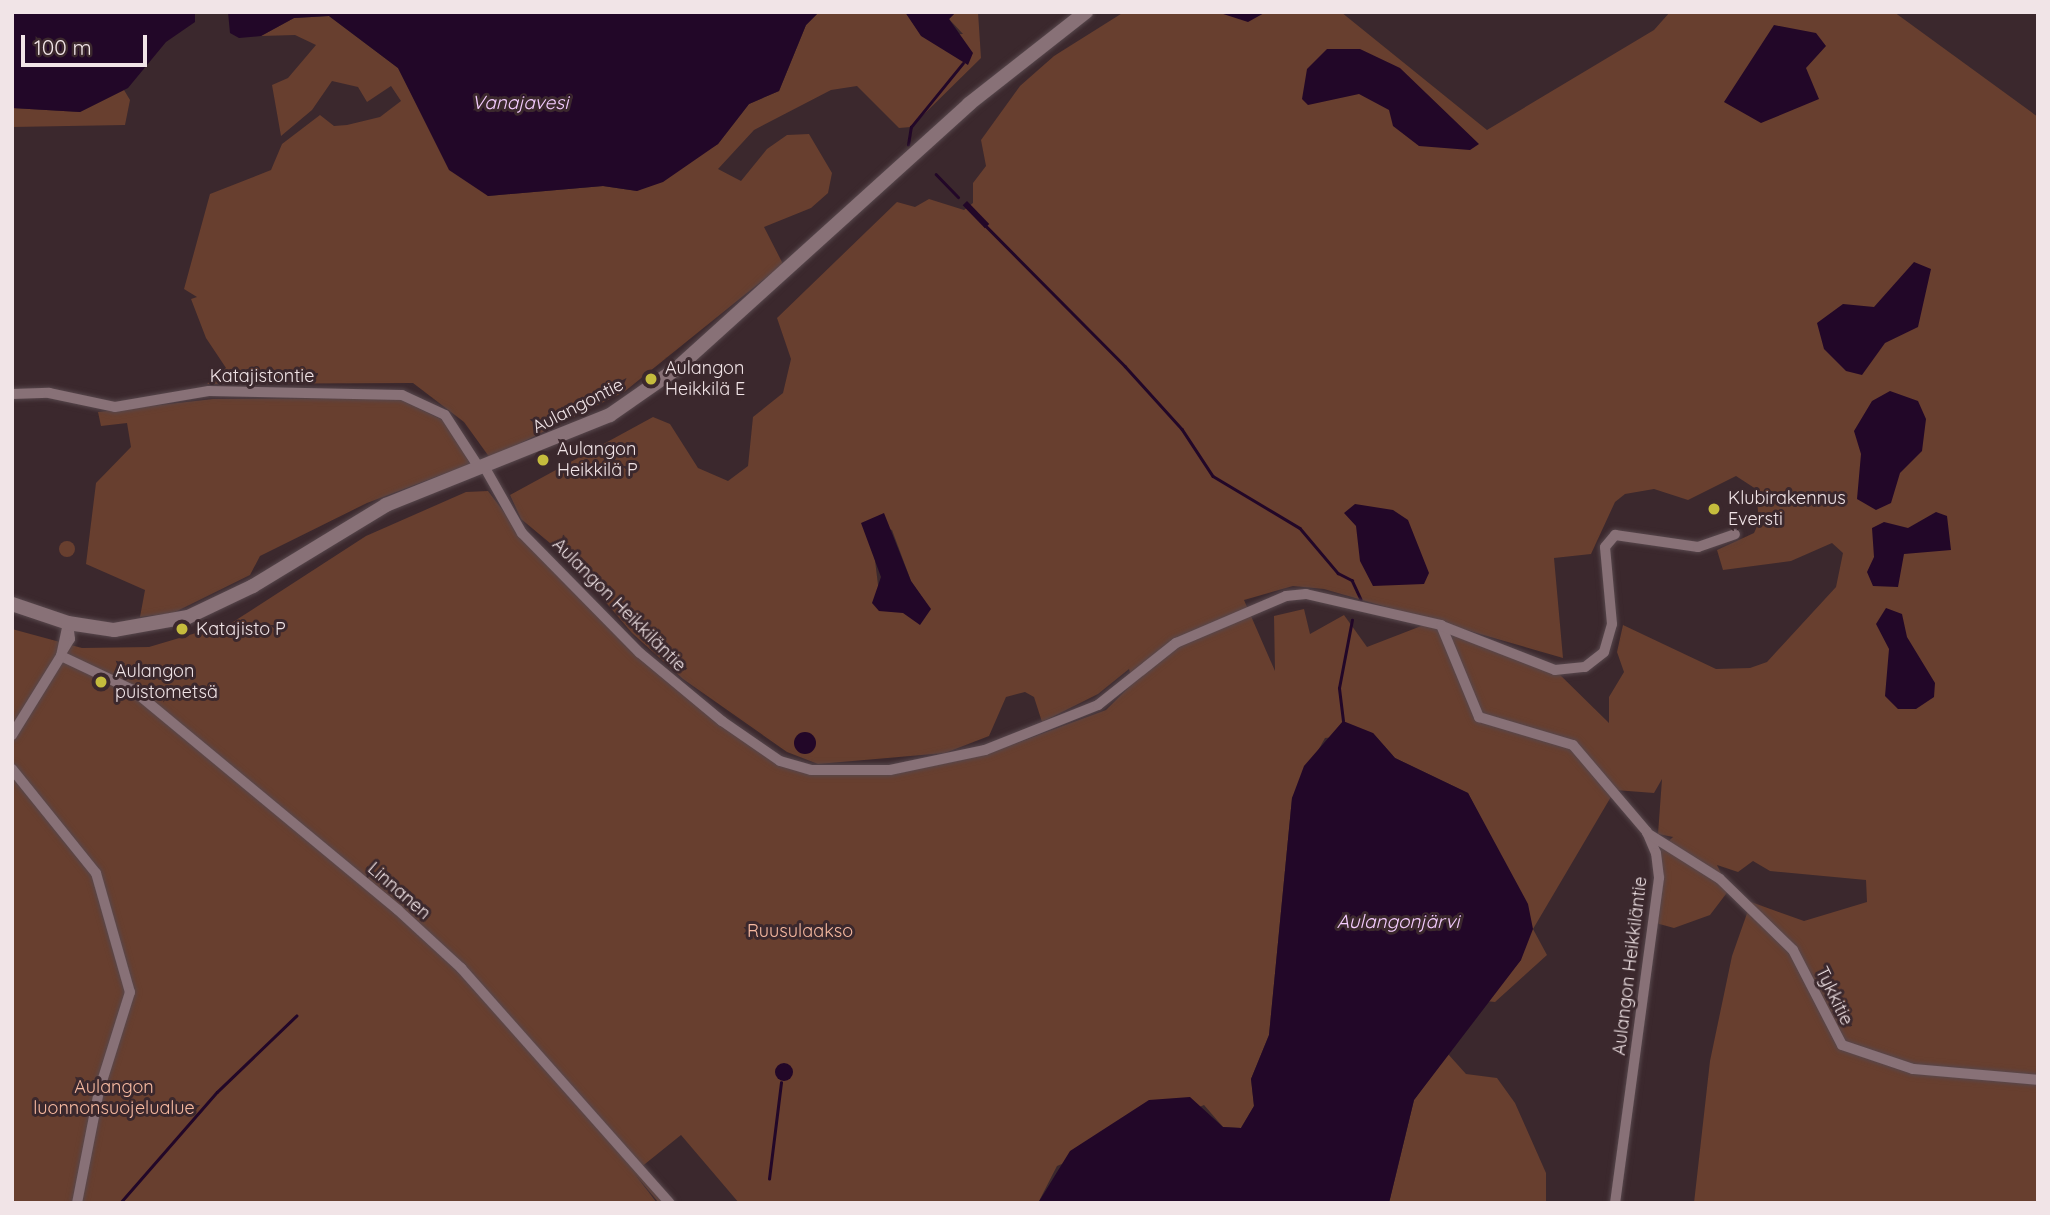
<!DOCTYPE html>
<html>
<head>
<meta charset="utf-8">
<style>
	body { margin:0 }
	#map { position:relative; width:2050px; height:1215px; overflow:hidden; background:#3b282d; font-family:Quicksand,sans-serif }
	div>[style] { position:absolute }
	.green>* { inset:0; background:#683f2f }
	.round { border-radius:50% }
	.water>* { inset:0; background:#220728; transform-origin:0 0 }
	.stream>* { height:2.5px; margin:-1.25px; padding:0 1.25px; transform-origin:1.25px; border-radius:1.25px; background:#220728 }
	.roads { filter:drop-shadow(0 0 2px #57474c) drop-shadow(0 0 2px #57474c) }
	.street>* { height:10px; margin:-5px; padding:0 5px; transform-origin:5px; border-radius:5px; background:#887177 }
	.secondary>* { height:14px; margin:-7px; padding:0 7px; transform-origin:7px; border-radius:7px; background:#887177 }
	.dots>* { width:19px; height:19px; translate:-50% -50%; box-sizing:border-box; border:4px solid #3b282d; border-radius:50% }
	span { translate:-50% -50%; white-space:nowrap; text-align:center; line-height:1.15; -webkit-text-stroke:6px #3b282d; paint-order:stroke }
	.poi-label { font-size:18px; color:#f1e4e7 }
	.left { translate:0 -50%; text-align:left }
	.street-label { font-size:18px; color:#f1e4e7 }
	.park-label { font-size:18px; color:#f8baa1 }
	.water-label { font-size:19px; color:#f5ccff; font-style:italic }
	.frame { position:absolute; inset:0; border:14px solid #f1e4e7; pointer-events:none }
	.scale { position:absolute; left:21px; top:35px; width:126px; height:32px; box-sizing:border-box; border:4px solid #f1e4e7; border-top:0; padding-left:9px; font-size:21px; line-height:24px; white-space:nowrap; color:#f1e4e7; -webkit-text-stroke:5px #3b282d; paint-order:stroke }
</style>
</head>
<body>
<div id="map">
	<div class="green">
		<i style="clip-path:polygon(819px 12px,905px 12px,922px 36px,963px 34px,949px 19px,956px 12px,978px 12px,981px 58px,911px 127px,899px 128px,857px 86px,831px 90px,754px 130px,718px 169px,741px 181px,767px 149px,787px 135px,809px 134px,832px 173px,828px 193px,811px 208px,764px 227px,783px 264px,624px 392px,490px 458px,464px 422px,413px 383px,207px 384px,226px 368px,206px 338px,191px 299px,197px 297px,184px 289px,210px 194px,271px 170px,282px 144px,320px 115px,334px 126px,347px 125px,380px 117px,401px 101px,391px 86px,367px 102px,358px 87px,332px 81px,312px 110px,281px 136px,272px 85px,288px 78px,316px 45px,295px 35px,261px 36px,294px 18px,329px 16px,398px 68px,432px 134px,488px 196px,603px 186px,637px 191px,718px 144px,749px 104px,779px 91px,806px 25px)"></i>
		<i style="clip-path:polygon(evenodd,1124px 12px,1341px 12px,1487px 130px,1654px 30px,1670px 12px,1894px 12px,2038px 117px,2038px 1203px,1694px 1203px,1710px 1061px,1732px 956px,1751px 902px,1804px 921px,1867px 902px,1866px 880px,1770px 871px,1753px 861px,1738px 872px,1717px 865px,1729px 890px,1710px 915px,1674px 928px,1652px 922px,1656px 853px,1673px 837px,1658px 834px,1662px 779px,1654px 793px,1615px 790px,1533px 929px,1547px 955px,1495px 1002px,1486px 1001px,1521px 960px,1509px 872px,1468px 793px,1395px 758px,1373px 733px,1325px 738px,1292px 798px,1269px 1035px,1251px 1079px,1254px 1106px,1241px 1128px,1223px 1127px,1204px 1105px,1057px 1166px,1038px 1203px,739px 1203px,681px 1135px,640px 1168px,670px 1203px,659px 1203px,634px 1173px,657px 1203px,12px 1203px,12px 629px,82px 648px,149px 647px,233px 622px,366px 536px,466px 492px,488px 491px,523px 537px,719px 722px,811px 773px,890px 775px,984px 755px,1106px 710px,1133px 683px,1129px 669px,1098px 694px,1042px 722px,1034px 697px,1025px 692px,1006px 697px,989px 736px,945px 753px,818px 764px,787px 752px,683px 679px,632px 633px,568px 558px,521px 519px,510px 495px,653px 417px,670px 424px,698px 468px,728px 481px,748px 466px,753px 417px,783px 393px,791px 359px,777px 318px,897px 202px,915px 207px,929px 199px,964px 210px,973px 203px,973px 183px,986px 166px,981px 140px,1020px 86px,1054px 56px,1124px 12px,1736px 476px,1756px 489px,1759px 522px,1754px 533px,1717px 550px,1723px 570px,1791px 561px,1832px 543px,1843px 553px,1836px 587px,1767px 662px,1750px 668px,1716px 669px,1623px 625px,1617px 652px,1624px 672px,1609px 697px,1609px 723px,1555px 670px,1429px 623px,1367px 647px,1344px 615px,1310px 634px,1304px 609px,1274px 616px,1275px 671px,1244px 600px,1293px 586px,1324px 589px,1563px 658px,1554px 558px,1591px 554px,1615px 502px,1625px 494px,1654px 489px,1688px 500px,1736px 476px,1124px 12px,862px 523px,892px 530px,911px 581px,930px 609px,894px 612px,879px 593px,873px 544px,862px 523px)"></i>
		<i style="clip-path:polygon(124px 90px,130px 100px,125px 125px,12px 127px,12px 108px,80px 112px)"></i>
		<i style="clip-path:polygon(397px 398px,449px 423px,470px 464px,367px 503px,260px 556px,250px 575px,173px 613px,140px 617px,145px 590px,86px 564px,96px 483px,131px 447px,127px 423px,101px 426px,98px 412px,213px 399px)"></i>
		<i class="round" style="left:59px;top:541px;width:16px;height:16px"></i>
		<i style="clip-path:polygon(1448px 1054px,1466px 1074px,1497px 1078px,1515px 1103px,1546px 1173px,1546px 1203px,1389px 1203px,1414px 1100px)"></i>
	</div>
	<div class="water">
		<i style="clip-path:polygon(12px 12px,195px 12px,195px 22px,166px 42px,128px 88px,80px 112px,12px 108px)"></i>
		<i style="clip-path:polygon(228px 12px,819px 12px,806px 25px,779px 91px,749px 104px,718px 144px,663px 182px,637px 191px,603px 186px,488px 196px,449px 170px,398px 68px,329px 16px,294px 18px,261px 36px,239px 38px,230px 33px)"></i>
		<i style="clip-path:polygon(905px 12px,956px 12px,949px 19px,973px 53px,968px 65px,921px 36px)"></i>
		<i style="clip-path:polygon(1217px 12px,1266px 12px,1248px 22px)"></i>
		<i style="clip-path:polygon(1774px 25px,1816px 33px,1826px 46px,1806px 68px,1819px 99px,1761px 123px,1724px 102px)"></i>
		<i style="clip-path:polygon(1327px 49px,1360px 49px,1400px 68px,1479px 144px,1470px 150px,1419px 146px,1393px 126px,1389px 110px,1359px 94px,1308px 105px,1302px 99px,1307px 69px)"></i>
		<i style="left:967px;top:201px;width:32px;height:6px;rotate:46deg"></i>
		<i style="clip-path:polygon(1914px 262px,1931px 269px,1918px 327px,1885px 343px,1862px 375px,1846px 371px,1824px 349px,1817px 323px,1843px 304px,1874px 307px)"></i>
		<i style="clip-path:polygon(1890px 391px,1918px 401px,1926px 419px,1922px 451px,1900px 473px,1891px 503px,1876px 510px,1857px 499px,1861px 454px,1854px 431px,1872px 401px)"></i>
		<i style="clip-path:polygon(1355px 504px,1393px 510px,1408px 520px,1429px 573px,1424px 584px,1373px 586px,1360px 561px,1356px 526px,1344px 513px)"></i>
		<i style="clip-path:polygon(1936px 512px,1947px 516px,1951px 550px,1904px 554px,1898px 587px,1873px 586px,1867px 572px,1874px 557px,1872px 528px,1884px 522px,1908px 528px)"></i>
		<i style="clip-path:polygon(884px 513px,911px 581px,931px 609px,920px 625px,903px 613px,879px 611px,872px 603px,881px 577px,861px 523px)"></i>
		<i style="clip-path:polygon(1886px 608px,1902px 614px,1907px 637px,1935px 683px,1934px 697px,1916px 709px,1898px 709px,1885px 696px,1889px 649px,1876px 624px)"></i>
		<i style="clip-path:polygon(1343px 721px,1373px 733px,1395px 758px,1468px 793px,1528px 904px,1533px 929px,1521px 960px,1414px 1100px,1389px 1203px,1038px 1203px,1070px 1151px,1149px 1100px,1190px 1097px,1223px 1127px,1241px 1128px,1254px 1106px,1251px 1079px,1269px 1035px,1292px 798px,1304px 766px)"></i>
		<i class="round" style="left:794px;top:732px;width:22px;height:22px"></i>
		<i class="round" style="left:775px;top:1063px;width:18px;height:18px"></i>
	</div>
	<div class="stream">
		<i style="left:908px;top:145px;width:18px;rotate:-81deg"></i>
		<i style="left:911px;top:127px;width:82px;rotate:-50.9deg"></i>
		<i style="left:936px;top:174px;width:32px;rotate:46deg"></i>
		<i style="left:985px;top:225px;width:199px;rotate:45.2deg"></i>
		<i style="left:1125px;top:366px;width:85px;rotate:47.9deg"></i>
		<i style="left:1182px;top:429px;width:56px;rotate:56.6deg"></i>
		<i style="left:1213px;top:476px;width:101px;rotate:30.9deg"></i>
		<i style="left:1300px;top:528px;width:59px;rotate:49.8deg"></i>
		<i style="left:1338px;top:573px;width:16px;rotate:27deg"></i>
		<i style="left:1352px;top:580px;width:21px;rotate:65deg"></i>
		<i style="left:1343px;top:721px;width:33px;rotate:-97deg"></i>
		<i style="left:1339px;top:688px;width:69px;rotate:-79.2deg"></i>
		<i style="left:769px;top:1179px;width:97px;rotate:-82.9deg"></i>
		<i style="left:120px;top:1203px;width:147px;rotate:-48.9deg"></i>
		<i style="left:217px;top:1092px;width:110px;rotate:-43.9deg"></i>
	</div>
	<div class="roads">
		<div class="street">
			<i style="left:12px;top:394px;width:37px;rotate:-2deg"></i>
			<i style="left:49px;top:393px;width:67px;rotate:12deg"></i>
			<i style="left:115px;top:407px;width:95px;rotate:-9.7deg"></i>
			<i style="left:209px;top:391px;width:193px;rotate:1.2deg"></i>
			<i style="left:402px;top:395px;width:47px;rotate:24.9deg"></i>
			<i style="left:445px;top:415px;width:64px;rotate:57.1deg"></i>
			<i style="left:485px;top:468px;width:75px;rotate:60.4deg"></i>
			<i style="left:522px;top:533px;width:168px;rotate:45.5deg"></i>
			<i style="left:640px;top:653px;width:107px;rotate:39.7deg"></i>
			<i style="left:722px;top:721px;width:70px;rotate:34.6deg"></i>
			<i style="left:780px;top:761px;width:32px;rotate:16deg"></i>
			<i style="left:811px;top:770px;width:79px"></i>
			<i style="left:890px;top:770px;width:97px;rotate:-11.9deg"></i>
			<i style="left:985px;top:750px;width:122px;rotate:-21.7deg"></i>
			<i style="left:1098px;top:705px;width:100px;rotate:-38.5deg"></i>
			<i style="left:1176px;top:643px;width:120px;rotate:-23.1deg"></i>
			<i style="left:1286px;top:596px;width:20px;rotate:-6deg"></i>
			<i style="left:1306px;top:594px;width:139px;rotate:12.9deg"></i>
			<i style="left:1441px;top:625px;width:100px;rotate:67.6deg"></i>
			<i style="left:1479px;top:717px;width:98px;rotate:16.6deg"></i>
			<i style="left:1573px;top:745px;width:114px;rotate:49.6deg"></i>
			<i style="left:1647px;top:832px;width:23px;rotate:67deg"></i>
			<i style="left:1656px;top:853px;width:25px;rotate:83deg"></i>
			<i style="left:1659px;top:878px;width:328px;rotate:97.7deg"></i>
			<i style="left:1442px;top:626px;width:121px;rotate:21.3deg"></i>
			<i style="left:1555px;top:670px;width:30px;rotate:-6deg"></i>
			<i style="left:1585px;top:667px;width:24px;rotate:-38deg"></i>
			<i style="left:1604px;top:652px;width:29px;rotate:-74deg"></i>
			<i style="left:1612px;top:624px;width:77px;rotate:-95.2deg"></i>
			<i style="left:1605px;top:547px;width:16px;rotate:-50deg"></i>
			<i style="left:1615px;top:535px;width:84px;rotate:8.2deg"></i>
			<i style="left:1698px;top:547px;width:39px;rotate:-19deg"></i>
			<i style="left:63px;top:650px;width:13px;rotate:-58deg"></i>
			<i style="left:70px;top:639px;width:16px;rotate:-97deg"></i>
			<i style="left:61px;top:656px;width:80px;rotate:25.3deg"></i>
			<i style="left:133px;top:690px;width:344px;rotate:39.7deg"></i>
			<i style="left:398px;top:910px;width:86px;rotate:42.6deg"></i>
			<i style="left:461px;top:968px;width:314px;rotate:48.4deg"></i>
			<i style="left:12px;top:735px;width:93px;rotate:-58.2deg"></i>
			<i style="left:61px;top:656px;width:34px;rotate:-78deg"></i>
			<i style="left:12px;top:769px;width:134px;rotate:51.1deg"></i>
			<i style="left:96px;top:873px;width:124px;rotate:74.1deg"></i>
			<i style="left:130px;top:992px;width:104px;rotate:107.4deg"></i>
			<i style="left:99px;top:1091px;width:114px;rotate:101.1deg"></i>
			<i style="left:1647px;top:833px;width:86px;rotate:32.2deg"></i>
			<i style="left:1720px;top:879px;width:102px;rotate:44.2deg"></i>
			<i style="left:1793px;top:950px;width:107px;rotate:62.7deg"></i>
			<i style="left:1842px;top:1045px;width:75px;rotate:18.7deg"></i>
			<i style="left:1913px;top:1069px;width:125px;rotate:5deg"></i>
		</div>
		<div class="secondary">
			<i style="left:12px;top:604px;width:59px;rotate:18.7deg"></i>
			<i style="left:68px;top:623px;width:47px;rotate:8.7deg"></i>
			<i style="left:114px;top:630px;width:75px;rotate:-10deg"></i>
			<i style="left:188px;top:617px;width:72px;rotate:-25.5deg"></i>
			<i style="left:253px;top:586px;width:156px;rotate:-31.3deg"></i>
			<i style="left:386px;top:505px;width:241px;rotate:-21.9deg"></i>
			<i style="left:610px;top:415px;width:80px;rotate:-34.9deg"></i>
			<i style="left:676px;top:369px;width:395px;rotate:-42.1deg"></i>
			<i style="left:969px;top:104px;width:149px;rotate:-38.2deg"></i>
		</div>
	</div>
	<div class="dots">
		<i style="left:651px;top:379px;background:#c5bc3d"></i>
		<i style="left:543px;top:460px;background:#c5bc3d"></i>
		<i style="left:1714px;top:509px;background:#c5bc3d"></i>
		<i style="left:182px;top:629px;background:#c5bc3d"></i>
		<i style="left:101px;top:682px;background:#c5bc3d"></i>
	</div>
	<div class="poi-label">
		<span class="left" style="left:665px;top:379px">Aulangon<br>Heikkilä E</span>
		<span class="left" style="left:557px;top:460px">Aulangon<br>Heikkilä P</span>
		<span class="left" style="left:1728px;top:509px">Klubirakennus<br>Eversti</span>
		<span class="left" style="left:196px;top:629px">Katajisto P</span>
		<span class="left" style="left:115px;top:682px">Aulangon<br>puistometsä</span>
	</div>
	<div class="street-label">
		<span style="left:262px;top:376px">Katajistontie</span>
		<span style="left:578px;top:406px;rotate:-27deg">Aulangontie</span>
		<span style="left:619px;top:605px;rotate:45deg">Aulangon Heikkiläntie</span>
		<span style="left:399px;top:891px;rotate:41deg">Linnanen</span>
		<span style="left:1630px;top:966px;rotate:-83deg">Aulangon Heikkiläntie</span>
		<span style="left:1834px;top:996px;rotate:64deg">Tykkitie</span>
	</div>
	<div class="park-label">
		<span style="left:800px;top:931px">Ruusulaakso</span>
		<span style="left:114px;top:1098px">Aulangon<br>luonnonsuojelualue</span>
	</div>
	<div class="water-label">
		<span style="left:520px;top:103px">Vanajavesi</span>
		<span style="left:1398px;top:922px">Aulangonjärvi</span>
	</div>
	<div class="frame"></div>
	<div class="scale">100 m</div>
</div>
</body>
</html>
